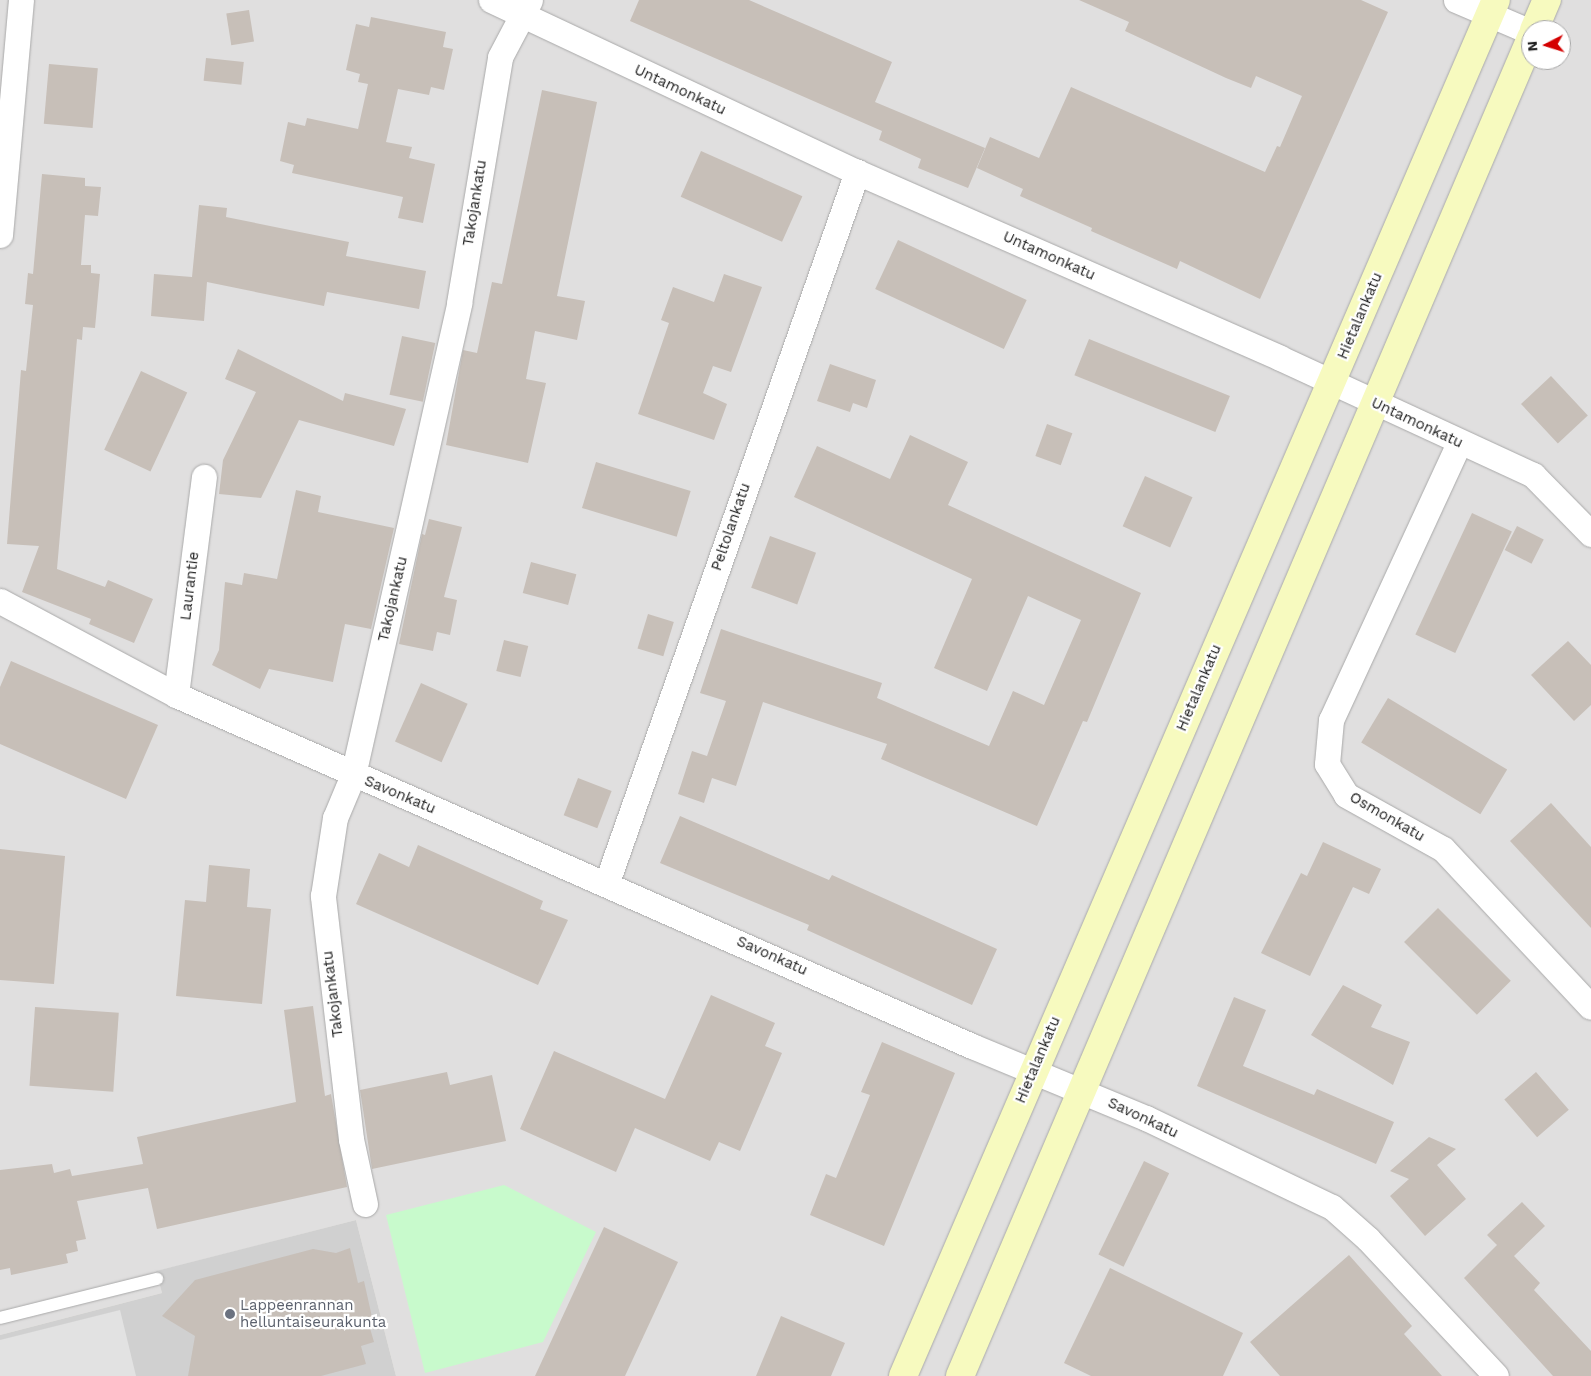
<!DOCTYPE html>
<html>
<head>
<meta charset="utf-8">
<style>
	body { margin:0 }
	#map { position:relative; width:1591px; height:1376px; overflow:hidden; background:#f2efe9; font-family:"Work Sans",sans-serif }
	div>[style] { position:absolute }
	.residential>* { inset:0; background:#e0dfdf }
	.religious>* { inset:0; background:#d0d0d0 }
	.park>* { inset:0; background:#c8facc }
	.parking>* { inset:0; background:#e2e2e2 }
	.building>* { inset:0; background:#c7bfb8; transform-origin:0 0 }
	.roads { filter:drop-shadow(0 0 1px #a9a9a9) drop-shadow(0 0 1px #a9a9a9) }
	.service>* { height:12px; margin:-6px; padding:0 6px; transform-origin:6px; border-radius:6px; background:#fff }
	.minor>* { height:25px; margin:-12.5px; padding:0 12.5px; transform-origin:12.5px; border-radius:12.5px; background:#fff }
	.secondary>* { height:28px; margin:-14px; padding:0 14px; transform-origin:14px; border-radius:14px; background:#f7fabf }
	.dots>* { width:14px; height:14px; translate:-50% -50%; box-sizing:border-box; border:2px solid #fff; border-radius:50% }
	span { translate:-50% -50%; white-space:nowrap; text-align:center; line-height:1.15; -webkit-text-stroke:4.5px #fff; paint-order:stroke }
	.street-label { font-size:15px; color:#222 }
	.worship-label { font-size:15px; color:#5b616d }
	.left { translate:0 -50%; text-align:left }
	.north { position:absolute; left:1521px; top:20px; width:50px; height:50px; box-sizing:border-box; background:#fff; border:1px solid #a7a7a7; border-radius:50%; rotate:265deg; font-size:14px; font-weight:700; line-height:20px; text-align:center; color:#222 }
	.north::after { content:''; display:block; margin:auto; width:18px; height:22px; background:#d40000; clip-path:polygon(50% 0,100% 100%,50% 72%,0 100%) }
</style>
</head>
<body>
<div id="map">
	<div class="residential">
		<i style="clip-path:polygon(evenodd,0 0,1591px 0,1591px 1376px,396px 1376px,356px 1220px,157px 1271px,162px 1293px,0 1335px,0 0,1531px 30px,1561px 30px,1561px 60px,1531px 60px,1531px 30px)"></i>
	</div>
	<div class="religious">
		<i style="clip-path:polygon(356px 1220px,396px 1376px,0 1376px,0 1335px,162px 1293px,156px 1271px)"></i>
	</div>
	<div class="park">
		<i style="clip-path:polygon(504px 1185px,596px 1232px,543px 1342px,425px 1373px,386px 1215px)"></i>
	</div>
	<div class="parking">
		<i style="clip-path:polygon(120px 1310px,136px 1376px,0 1376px,0 1340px)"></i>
	</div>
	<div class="building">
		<i style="clip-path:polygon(639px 0,749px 0,892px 62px,875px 102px,985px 148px,968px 188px,918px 168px,921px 159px,879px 140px,882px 131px,630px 21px)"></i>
		<i style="clip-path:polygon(1079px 0,1361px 0,1388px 12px,1260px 299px,1180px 261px,1177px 269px,1091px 231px,1092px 228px,1020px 196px,1023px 189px,977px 168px,990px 137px,1039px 158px,1071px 87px,1265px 172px,1277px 146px,1280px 147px,1302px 96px,1256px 76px,1251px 88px,1226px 78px,1125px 31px,1129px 22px)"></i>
		<i style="left:249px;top:10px;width:32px;height:23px;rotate:81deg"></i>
		<i style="clip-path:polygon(371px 17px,446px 32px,443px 47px,453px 49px,444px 90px,431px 87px,429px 95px,398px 89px,386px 142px,412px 147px,409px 158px,435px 164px,423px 223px,398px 218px,403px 197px,292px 173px,294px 165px,280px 161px,288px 122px,305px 126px,307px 118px,358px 129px,368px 84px,358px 82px,360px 74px,346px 70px,356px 24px,369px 27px)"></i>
		<i style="left:206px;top:58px;width:38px;height:23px;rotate:6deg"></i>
		<i style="left:49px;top:64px;width:49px;height:60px;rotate:5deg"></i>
		<i style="clip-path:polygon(542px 90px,597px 102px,557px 296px,585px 301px,577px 340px,535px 331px,526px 379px,546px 383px,528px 463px,446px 445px,463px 350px,477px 353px,492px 282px,502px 284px)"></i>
		<i style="left:701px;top:151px;width:111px;height:50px;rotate:24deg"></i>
		<i style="clip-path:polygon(42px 174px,85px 178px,85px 186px,101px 187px,98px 216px,85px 215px,81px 265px,91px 265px,91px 273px,100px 274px,95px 328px,83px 327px,82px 340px,77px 339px,57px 569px,105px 587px,108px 580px,153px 599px,134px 643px,89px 624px,91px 619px,22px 592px,39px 546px,7px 544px,21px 370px,26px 371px,33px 305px,25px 304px,28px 273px,33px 274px)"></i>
		<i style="clip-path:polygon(199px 205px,227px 208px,226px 217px,349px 242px,346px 256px,426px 271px,419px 309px,327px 292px,324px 306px,207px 282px,204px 321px,151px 316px,154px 274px,192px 277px)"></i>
		<i style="left:898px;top:240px;width:142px;height:54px;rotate:25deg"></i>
		<i style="clip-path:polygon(724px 274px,762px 287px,731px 372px,713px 366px,703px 393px,727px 404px,714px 440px,638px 414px,669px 323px,661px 320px,673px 287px,714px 302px)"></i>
		<i style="left:402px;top:336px;width:34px;height:60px;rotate:12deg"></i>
		<i style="left:1089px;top:339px;width:152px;height:39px;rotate:22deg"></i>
		<i style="clip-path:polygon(238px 349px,343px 401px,345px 393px,406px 409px,394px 446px,299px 420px,261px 498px,219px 494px,223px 460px,256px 392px,225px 379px)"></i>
		<i style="clip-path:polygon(830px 364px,876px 380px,867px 408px,853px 403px,850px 412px,817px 401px)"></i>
		<i style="left:141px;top:371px;width:51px;height:87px;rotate:25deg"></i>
		<i style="left:1551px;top:376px;width:54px;height:41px;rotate:47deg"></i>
		<i style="left:1047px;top:424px;width:27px;height:34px;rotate:20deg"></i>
		<i style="clip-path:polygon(910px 435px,968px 462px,948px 505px,1141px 593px,1087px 722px,1083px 721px,1037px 826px,881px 759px,887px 744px,763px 702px,736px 786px,712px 778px,704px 803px,678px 794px,692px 751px,707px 756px,726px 701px,700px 693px,721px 629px,882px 683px,877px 698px,989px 746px,1013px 691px,1044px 705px,1081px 620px,1028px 596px,987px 691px,934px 668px,972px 579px,794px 497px,817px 446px,890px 479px)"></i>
		<i style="left:596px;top:462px;width:99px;height:48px;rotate:17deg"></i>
		<i style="left:1145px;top:476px;width:52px;height:55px;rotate:24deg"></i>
		<i style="clip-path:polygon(296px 490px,321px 496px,318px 512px,394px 528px,371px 629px,345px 624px,333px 682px,269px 669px,260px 689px,212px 665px,219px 650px,225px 582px,242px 585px,244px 573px,277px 579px)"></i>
		<i style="left:1472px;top:513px;width:44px;height:134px;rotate:25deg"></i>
		<i style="clip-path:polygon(429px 519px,462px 527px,444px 597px,457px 600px,450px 635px,437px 632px,433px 651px,399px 644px,422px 534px,425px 535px)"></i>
		<i style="left:1517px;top:526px;width:30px;height:27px;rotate:27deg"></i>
		<i style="left:770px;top:536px;width:49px;height:55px;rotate:20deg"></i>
		<i style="left:531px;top:562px;width:47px;height:32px;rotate:15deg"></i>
		<i style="left:648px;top:614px;width:27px;height:36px;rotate:17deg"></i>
		<i style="left:504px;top:640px;width:25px;height:32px;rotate:14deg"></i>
		<i style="clip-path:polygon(1568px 641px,1591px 665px,1591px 705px,1574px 721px,1531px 675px)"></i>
		<i style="clip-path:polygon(11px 661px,158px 725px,126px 799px,0 744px,0 687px)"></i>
		<i style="left:421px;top:683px;width:51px;height:64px;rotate:24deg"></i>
		<i style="left:1388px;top:698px;width:139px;height:52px;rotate:31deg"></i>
		<i style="left:578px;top:778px;width:36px;height:40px;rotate:21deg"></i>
		<i style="clip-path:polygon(1551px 803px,1591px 847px,1591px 928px,1510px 841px)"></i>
		<i style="clip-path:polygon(680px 816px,829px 880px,832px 875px,997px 949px,972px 1005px,807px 930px,809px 925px,660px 863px)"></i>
		<i style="clip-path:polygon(1323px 842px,1381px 869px,1369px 894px,1353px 887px,1310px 976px,1261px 953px,1301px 873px,1307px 876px)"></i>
		<i style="clip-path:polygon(418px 845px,543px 901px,540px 909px,568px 920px,538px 985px,356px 904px,379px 853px,409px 867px)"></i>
		<i style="clip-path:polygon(0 849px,65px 856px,54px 984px,0 980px)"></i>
		<i style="clip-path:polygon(209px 865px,250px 869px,247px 907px,271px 909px,262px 1004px,176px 996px,185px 900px,206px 902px)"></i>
		<i style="left:1438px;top:908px;width:103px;height:48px;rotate:45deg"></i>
		<i style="clip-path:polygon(1343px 985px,1382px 1005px,1371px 1027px,1410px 1042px,1393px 1085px,1311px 1035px)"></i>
		<i style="clip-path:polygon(711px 995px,775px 1023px,765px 1046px,782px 1053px,740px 1151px,719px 1142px,710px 1161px,635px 1128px,616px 1172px,520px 1129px,554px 1051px,665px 1099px)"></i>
		<i style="clip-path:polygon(1234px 997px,1266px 1010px,1243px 1066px,1314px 1095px,1317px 1089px,1394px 1122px,1376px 1164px,1197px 1086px)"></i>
		<i style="clip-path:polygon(313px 1006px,325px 1096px,331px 1094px,347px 1187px,157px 1229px,148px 1188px,77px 1201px,86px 1239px,76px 1241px,78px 1251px,66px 1254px,68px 1263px,11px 1275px,10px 1268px,0 1270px,0 1170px,52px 1164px,54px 1173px,70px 1169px,72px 1176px,143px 1164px,137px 1137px,296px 1102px,284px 1010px)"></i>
		<i style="left:35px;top:1007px;width:84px;height:79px;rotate:4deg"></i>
		<i style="clip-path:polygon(882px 1042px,955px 1073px,884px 1246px,810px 1215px,826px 1174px,836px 1178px,870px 1095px,861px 1092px)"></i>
		<i style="clip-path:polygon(447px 1072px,450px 1085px,492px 1075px,506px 1141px,372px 1169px,360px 1090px)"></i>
		<i style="left:1536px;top:1072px;width:50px;height:42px;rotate:49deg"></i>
		<i style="clip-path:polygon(1429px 1137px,1456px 1149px,1437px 1165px,1466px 1199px,1425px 1236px,1390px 1196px,1409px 1179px,1390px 1171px)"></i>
		<i style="left:1144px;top:1161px;width:28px;height:104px;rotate:26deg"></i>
		<i style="clip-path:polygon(1522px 1202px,1545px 1226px,1514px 1256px,1540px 1283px,1534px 1290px,1591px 1351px,1591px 1376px,1553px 1376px,1464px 1278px,1497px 1245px,1487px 1235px)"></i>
		<i style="clip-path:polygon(604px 1227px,678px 1262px,625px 1376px,535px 1376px)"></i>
		<i style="clip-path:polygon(350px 1248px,358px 1283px,364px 1281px,372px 1317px,367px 1318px,374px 1342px,361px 1346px,366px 1364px,321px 1376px,188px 1376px,195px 1336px,162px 1316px,195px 1280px,313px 1249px,336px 1253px)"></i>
		<i style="clip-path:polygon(1349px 1255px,1412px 1326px,1404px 1334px,1442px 1376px,1280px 1376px,1250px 1342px)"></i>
		<i style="clip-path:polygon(1110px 1268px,1243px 1333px,1223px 1376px,1091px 1376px,1064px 1363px)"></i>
		<i style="clip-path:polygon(781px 1316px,845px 1343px,831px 1376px,756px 1376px)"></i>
	</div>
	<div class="roads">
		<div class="service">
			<i style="left:0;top:1318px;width:162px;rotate:-14deg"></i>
		</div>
		<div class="minor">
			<i style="left:491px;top:0;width:404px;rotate:25.2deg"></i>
			<i style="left:857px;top:172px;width:462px;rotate:23.7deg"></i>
			<i style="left:1280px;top:358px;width:279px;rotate:24.8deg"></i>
			<i style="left:1533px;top:475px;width:83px;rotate:45.5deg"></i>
			<i style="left:1456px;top:0;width:82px;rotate:23.1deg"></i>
			<i style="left:0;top:235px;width:236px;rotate:-84.9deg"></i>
			<i style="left:1459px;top:443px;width:305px;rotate:114.8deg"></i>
			<i style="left:1331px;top:720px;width:44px;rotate:95.2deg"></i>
			<i style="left:1327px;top:764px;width:36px;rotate:58deg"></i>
			<i style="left:1346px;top:795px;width:111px;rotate:29.1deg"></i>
			<i style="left:1443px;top:849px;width:216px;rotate:46.9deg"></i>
			<i style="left:0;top:601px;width:200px;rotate:28.1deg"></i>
			<i style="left:176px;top:695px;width:870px;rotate:23.8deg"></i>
			<i style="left:972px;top:1046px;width:188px;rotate:22.5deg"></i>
			<i style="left:1146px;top:1118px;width:206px;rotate:25.6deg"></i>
			<i style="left:1332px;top:1207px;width:48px;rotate:41.6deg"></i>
			<i style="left:1368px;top:1239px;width:187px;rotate:46.9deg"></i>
			<i style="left:176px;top:695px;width:220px;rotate:-82.7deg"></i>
			<i style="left:607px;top:882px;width:753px;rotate:-70.6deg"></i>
			<i style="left:365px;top:1204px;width:66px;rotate:-102.2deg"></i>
			<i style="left:351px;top:1139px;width:245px;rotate:-96.6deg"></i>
			<i style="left:323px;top:896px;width:79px;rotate:-81.3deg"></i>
			<i style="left:335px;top:818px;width:47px;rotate:-67.3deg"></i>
			<i style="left:353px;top:775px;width:484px;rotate:-77.3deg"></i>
			<i style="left:459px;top:303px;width:249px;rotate:-80.5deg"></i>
			<i style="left:500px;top:57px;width:64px;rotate:-62.2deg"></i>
		</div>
		<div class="secondary">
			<i style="left:1534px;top:30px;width:33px;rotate:-67deg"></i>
			<i style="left:903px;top:1376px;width:1498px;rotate:-66.69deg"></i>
			<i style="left:960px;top:1376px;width:1455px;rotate:-66.89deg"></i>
		</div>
	</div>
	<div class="dots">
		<i style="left:230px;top:1314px;background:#6b7280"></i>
	</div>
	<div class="street-label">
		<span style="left:680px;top:90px;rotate:25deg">Untamonkatu</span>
		<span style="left:475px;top:203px;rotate:-81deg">Takojankatu</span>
		<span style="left:1049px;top:256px;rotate:24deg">Untamonkatu</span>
		<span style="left:1360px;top:316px;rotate:-67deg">Hietalankatu</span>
		<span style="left:1417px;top:423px;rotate:25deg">Untamonkatu</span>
		<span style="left:731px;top:527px;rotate:-71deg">Peltolankatu</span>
		<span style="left:190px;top:586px;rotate:-83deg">Laurantie</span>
		<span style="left:393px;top:599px;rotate:-77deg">Takojankatu</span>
		<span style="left:1199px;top:688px;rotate:-67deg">Hietalankatu</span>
		<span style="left:400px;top:795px;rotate:23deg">Savonkatu</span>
		<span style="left:1387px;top:817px;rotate:30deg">Osmonkatu</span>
		<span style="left:772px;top:956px;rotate:24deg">Savonkatu</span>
		<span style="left:333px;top:994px;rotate:-97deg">Takojankatu</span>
		<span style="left:1038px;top:1060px;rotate:-67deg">Hietalankatu</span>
		<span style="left:1143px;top:1118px;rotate:25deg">Savonkatu</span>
	</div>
	<div class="worship-label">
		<span class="left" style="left:240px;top:1314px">Lappeenrannan<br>helluntaiseurakunta</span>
	</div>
	<div class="north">N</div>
</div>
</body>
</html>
